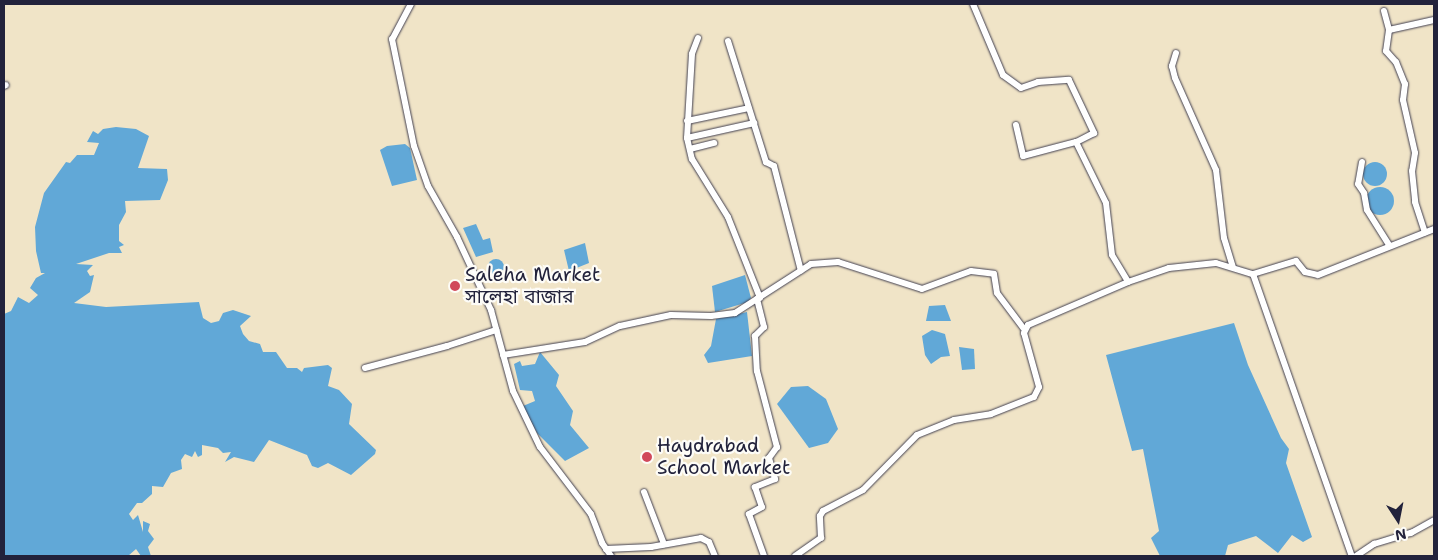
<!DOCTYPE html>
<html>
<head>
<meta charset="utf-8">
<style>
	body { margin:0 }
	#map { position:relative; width:1438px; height:560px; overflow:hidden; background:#f0e4c7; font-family:"Shantell Sans","Noto Sans Bengali",sans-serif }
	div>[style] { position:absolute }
	.water>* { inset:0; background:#61a8d7 }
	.round { border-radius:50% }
	.roads { filter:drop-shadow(0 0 1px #413f50) drop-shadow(0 0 1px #413f50) }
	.minor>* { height:6px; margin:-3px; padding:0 3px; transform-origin:3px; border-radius:3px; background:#fff }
	.dots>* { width:14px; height:14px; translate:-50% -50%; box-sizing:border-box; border:2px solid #fdfcf7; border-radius:50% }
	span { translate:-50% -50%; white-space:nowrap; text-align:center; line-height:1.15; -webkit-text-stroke:4.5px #fdfcf7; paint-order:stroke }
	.poi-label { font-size:19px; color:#22223b }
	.left { translate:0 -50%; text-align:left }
	.frame { position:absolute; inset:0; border:5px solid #22223b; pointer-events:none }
	.north { position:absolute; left:1373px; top:495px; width:50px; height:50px; -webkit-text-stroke:4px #fdfcf7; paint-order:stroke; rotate:169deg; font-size:14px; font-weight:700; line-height:20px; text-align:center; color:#22223b }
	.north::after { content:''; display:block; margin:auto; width:18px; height:22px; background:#22223b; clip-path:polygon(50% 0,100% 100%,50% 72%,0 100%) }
</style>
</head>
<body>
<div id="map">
	<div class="water">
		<i style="clip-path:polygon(116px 127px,136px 129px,149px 136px,138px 168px,167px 169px,168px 180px,160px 200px,125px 201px,126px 212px,119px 225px,119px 241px,124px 245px,119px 247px,122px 253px,109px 253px,76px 264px,93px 265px,87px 271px,90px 276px,94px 275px,90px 292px,74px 303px,106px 307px,199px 302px,203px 318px,211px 323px,219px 321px,223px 313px,233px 310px,251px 316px,240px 326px,243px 334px,249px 341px,260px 344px,263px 352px,276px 352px,287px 368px,297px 368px,302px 372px,304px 368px,328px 365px,332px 368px,328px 386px,339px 390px,352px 404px,349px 424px,376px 450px,375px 454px,351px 475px,328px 463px,318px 468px,312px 466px,307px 455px,269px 440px,254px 462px,234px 457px,225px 462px,231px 452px,223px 453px,218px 448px,202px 445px,202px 455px,198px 457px,195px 451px,192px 457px,185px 454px,181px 460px,182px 469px,171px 473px,163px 487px,152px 486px,152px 494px,142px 503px,137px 503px,129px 514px,133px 520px,138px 515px,143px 532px,143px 521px,150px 524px,148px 531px,154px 539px,148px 547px,151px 556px,141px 556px,136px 549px,128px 556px,4px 556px,4px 314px,11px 311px,18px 297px,29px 303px,38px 295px,30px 288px,36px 278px,45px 273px,41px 273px,36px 251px,35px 227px,44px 193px,66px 162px,70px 163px,77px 155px,94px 155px,99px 143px,87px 142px,93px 131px,98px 134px,103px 129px)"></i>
		<i style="clip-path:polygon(405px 144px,410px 148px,417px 180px,392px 186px,380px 150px,387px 146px)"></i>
		<i class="round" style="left:1363px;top:162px;width:24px;height:24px"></i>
		<i class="round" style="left:1366px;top:187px;width:28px;height:28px"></i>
		<i style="clip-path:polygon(476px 224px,483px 240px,490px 238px,493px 252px,476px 257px,463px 228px)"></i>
		<i style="clip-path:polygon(585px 243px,589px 263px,569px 271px,564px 250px)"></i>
		<i class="round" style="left:488px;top:259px;width:16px;height:16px"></i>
		<i style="clip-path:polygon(745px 275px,751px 298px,748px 302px,715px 312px,712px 286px)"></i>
		<i style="clip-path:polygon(945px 305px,951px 321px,926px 321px,929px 306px)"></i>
		<i style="clip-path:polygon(747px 312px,752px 356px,708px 363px,704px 355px,711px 346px,716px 319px)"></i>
		<i style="clip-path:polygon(1234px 323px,1248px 365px,1281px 438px,1289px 449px,1286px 463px,1312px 537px,1303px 542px,1292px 535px,1278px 553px,1256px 536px,1228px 545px,1225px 556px,1160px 556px,1151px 538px,1159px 531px,1143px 449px,1132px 451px,1106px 355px)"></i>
		<i style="clip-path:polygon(932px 330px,945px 334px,950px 356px,941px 357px,931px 364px,925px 355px,922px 336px)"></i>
		<i style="clip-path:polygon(959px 347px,974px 349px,975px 369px,962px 370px)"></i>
		<i style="clip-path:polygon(540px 352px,559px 375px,556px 386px,573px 411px,570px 425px,589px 448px,565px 461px,537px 433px,523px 406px,535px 401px,532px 391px,520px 390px,514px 364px,520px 361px,522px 366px,535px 364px)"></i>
		<i style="clip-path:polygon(808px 386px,826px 399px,838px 429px,828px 443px,809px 448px,777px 404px,791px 387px)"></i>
	</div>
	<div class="roads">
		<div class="minor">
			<i style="left:411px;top:4px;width:40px;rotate:118deg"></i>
			<i style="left:392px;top:39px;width:109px;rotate:78.4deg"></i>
			<i style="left:414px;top:146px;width:42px;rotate:70.7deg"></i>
			<i style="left:428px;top:186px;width:59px;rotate:60.4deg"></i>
			<i style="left:457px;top:237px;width:81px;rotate:65deg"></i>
			<i style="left:491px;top:310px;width:84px;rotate:74.8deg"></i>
			<i style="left:513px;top:391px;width:62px;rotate:64.3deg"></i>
			<i style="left:540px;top:447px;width:84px;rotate:52.7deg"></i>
			<i style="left:591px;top:514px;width:31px;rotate:69deg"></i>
			<i style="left:602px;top:543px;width:16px;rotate:55deg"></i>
			<i style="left:973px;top:4px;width:77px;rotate:67.1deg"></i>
			<i style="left:1003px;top:75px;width:22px;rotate:36deg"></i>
			<i style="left:1021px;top:88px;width:18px;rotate:-19deg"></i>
			<i style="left:1038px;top:82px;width:31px;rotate:-4deg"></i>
			<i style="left:1069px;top:80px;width:59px;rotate:64.7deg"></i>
			<i style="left:1094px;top:133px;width:20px;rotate:153deg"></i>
			<i style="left:1076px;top:142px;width:68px;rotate:63.8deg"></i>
			<i style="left:1106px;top:203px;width:52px;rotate:83.4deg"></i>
			<i style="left:1112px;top:255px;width:31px;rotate:59deg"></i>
			<i style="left:1384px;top:11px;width:20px;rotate:75deg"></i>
			<i style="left:1389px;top:30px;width:21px;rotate:98deg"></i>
			<i style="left:1386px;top:51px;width:15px;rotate:48deg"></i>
			<i style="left:1396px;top:62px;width:24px;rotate:68deg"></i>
			<i style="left:1405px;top:84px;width:16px;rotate:97deg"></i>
			<i style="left:1403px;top:100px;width:54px;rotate:77.2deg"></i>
			<i style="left:1415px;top:153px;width:18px;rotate:99deg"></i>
			<i style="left:1412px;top:171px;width:31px;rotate:84deg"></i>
			<i style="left:1415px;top:202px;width:32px;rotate:72deg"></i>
			<i style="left:1389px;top:30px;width:46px;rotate:-12.5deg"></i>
			<i style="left:698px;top:38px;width:17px;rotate:111deg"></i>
			<i style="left:692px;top:54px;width:84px;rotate:93.4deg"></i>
			<i style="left:687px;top:138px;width:22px;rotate:77deg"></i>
			<i style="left:692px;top:159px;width:68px;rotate:58.2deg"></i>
			<i style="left:728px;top:217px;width:87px;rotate:68.4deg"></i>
			<i style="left:728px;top:41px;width:127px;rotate:72.6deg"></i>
			<i style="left:766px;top:162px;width:9px;rotate:27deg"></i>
			<i style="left:774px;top:166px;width:108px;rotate:75.6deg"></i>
			<i style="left:1176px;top:53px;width:14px;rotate:107deg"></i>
			<i style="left:1172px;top:66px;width:12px;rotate:76deg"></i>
			<i style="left:1175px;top:78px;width:101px;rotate:66deg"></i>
			<i style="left:1216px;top:170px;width:68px;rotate:83.3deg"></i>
			<i style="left:1224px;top:238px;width:30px;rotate:73deg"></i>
			<i style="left:4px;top:86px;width:2px;rotate:-27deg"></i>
			<i style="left:687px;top:121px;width:63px;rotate:-11.8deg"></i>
			<i style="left:1016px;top:125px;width:32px;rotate:77deg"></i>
			<i style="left:1023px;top:156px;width:55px;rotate:-14.8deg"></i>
			<i style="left:687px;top:138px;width:69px;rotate:-12.6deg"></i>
			<i style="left:690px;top:149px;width:25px;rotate:-14deg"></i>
			<i style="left:1362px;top:162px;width:22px;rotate:100deg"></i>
			<i style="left:1358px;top:184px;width:11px;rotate:56deg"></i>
			<i style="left:1364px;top:193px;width:17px;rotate:80deg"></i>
			<i style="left:1367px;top:210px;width:41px;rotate:57.8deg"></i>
			<i style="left:1253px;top:274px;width:299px;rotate:70.7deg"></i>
			<i style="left:757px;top:299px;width:29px;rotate:76deg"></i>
			<i style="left:764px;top:327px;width:13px;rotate:135deg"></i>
			<i style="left:755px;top:336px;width:35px;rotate:87deg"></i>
			<i style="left:757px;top:371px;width:79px;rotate:75.3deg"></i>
			<i style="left:777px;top:447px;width:14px;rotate:126deg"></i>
			<i style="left:769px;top:458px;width:22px;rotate:74deg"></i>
			<i style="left:775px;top:479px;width:22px;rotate:158deg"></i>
			<i style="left:755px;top:487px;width:21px;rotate:71deg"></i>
			<i style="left:762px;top:507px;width:15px;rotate:152deg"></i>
			<i style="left:749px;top:514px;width:45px;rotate:70.3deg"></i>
			<i style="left:503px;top:355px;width:83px;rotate:-9deg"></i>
			<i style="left:585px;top:342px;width:38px;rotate:-25deg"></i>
			<i style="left:620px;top:326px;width:52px;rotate:-12.2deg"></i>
			<i style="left:671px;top:315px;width:40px;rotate:1.4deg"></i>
			<i style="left:711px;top:316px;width:24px;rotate:-7deg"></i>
			<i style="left:735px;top:313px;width:90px;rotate:-32.8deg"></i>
			<i style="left:811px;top:264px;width:27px;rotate:-4deg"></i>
			<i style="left:838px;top:262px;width:88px;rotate:17.8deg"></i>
			<i style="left:922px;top:289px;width:52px;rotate:-20.2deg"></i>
			<i style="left:971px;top:271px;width:23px;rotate:7deg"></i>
			<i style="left:994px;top:274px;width:19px;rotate:81deg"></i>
			<i style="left:997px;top:293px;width:45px;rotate:53.1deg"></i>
			<i style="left:365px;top:368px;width:85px;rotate:-15deg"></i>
			<i style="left:447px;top:346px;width:52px;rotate:-18.1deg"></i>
			<i style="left:644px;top:492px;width:56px;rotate:69deg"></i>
			<i style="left:606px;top:549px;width:45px;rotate:-2.5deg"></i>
			<i style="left:651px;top:547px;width:51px;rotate:-10.2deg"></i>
			<i style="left:701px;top:538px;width:9px;rotate:27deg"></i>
			<i style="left:709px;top:542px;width:15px;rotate:67deg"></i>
			<i style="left:795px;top:556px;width:32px;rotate:-35deg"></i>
			<i style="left:821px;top:538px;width:22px;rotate:-93deg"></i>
			<i style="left:820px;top:516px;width:6px;rotate:-59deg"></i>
			<i style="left:823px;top:511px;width:45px;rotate:-27.7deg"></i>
			<i style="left:863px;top:490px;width:77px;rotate:-45.5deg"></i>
			<i style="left:917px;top:435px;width:40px;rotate:-22deg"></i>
			<i style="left:954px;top:420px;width:37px;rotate:-9deg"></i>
			<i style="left:991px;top:414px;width:46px;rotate:-21.6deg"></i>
			<i style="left:1034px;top:397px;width:11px;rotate:-63deg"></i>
			<i style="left:1039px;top:387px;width:56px;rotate:-105.5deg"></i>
			<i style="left:1024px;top:333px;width:9px;rotate:-63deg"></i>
			<i style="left:1028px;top:325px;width:109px;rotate:-23.3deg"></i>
			<i style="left:1128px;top:282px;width:43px;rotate:-18.9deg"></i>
			<i style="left:1169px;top:268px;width:47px;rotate:-6.1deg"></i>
			<i style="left:1216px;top:263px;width:39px;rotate:17deg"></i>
			<i style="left:1253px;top:274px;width:45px;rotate:-16.8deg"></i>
			<i style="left:1296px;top:261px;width:14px;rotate:51deg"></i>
			<i style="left:1305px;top:272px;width:13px;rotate:13deg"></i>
			<i style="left:1318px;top:275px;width:125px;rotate:-21.6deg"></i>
			<i style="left:1356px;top:556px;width:22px;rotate:-34deg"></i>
			<i style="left:1374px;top:544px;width:39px;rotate:-17deg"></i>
			<i style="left:1411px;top:533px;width:26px;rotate:-29deg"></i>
		</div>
	</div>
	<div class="dots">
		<i style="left:455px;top:286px;background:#d1495b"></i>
		<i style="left:647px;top:457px;background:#d1495b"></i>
	</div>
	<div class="poi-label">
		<span class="left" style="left:465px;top:286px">Saleha Market<br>সালেহা বাজার</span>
		<span class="left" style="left:657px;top:457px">Haydrabad<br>School Market</span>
	</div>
	<div class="frame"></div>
	<div class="north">N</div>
</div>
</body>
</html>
